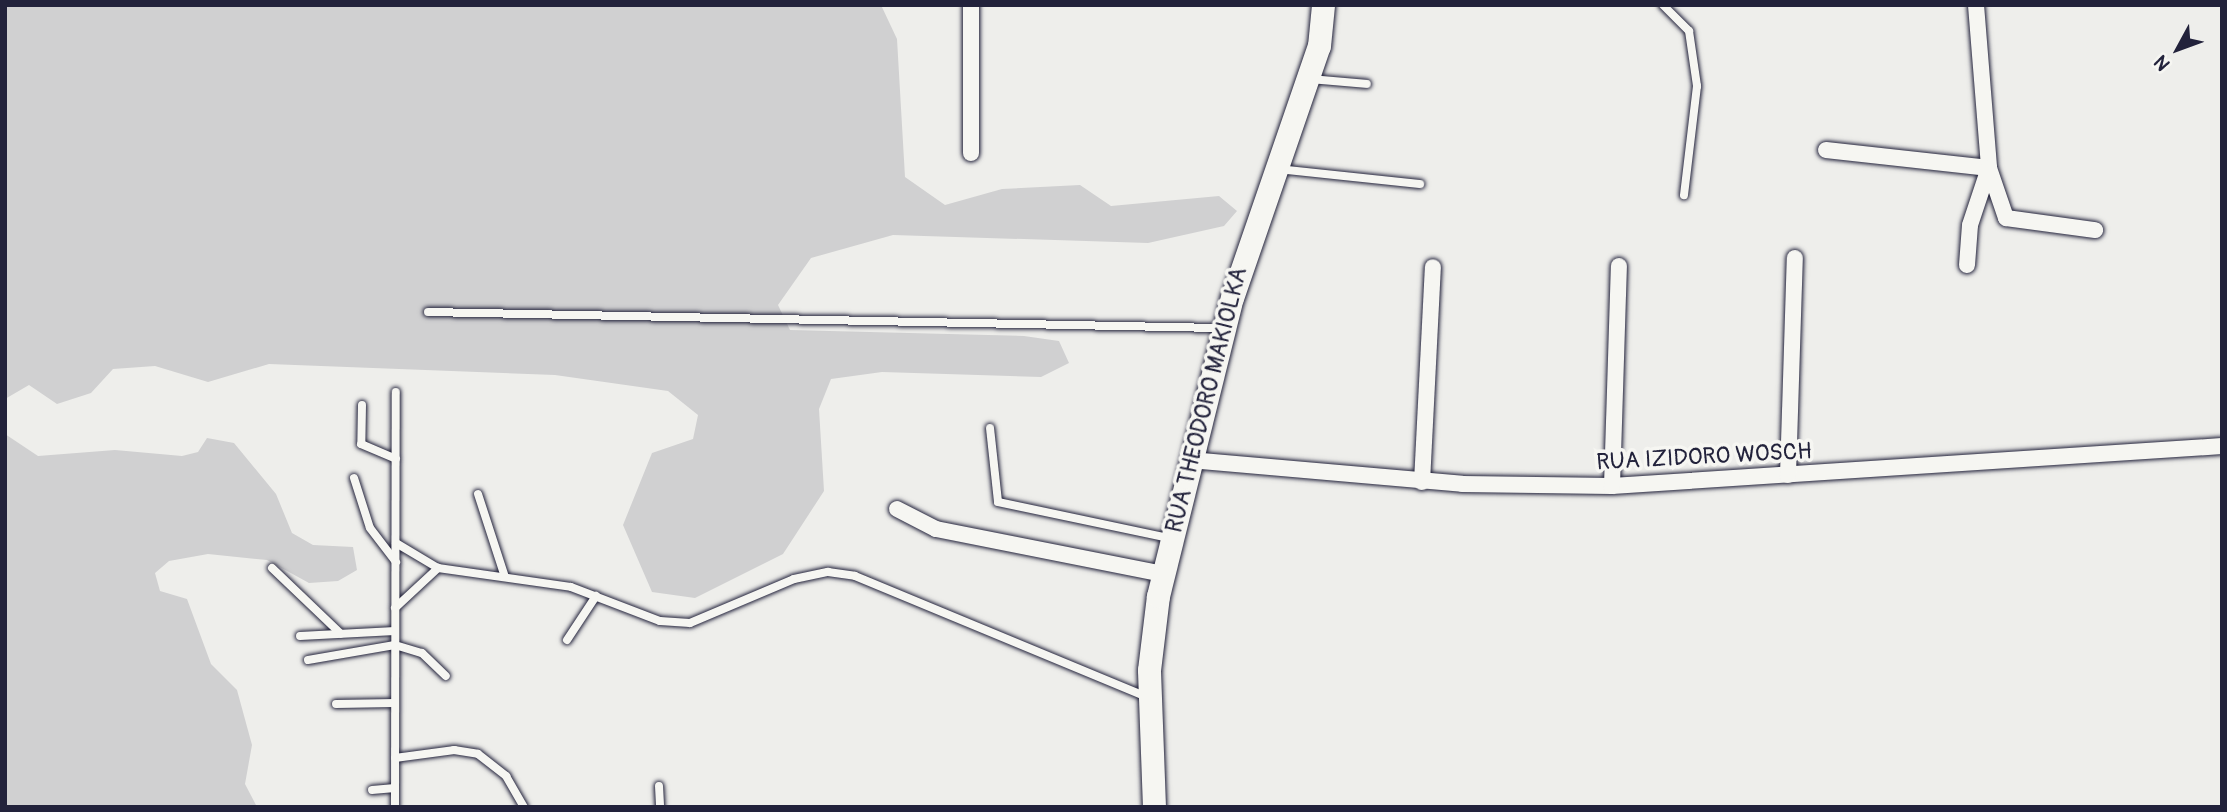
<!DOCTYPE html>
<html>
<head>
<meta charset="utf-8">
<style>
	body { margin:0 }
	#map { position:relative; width:2227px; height:812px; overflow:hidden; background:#eeeeeb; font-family:Pangolin,sans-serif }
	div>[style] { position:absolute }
	.green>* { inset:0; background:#d0d0d1 }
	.roads { filter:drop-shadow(0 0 2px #22223b) drop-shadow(0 0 2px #22223b) }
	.service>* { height:8px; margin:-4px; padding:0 4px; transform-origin:4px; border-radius:4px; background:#f6f6f2 }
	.minor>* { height:16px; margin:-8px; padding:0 8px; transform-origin:8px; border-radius:8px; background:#f6f6f2 }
	.secondary>* { height:23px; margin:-11.5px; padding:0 11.5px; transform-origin:11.5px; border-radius:11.5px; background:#f6f6f2 }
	span { translate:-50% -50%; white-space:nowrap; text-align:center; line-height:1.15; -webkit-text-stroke:7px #f6f6f2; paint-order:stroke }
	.street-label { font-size:23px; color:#22223b }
	.frame { position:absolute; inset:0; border:7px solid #22223b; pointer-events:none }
	.north { position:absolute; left:2143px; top:14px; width:70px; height:70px; -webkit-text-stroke:5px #f6f6f2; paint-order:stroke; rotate:229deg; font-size:19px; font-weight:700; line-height:28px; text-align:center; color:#22223b }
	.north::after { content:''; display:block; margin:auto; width:24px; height:32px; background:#22223b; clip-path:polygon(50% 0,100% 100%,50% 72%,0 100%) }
</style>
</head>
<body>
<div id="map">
	<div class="green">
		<i style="clip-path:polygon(5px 5px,881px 5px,897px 39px,905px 177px,945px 205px,1002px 189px,1080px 185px,1111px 206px,1219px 196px,1237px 211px,1224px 226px,1148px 243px,893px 235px,811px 258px,778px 305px,790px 330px,1024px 336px,1059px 341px,1069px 363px,1041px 377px,882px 372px,831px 379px,819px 409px,824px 491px,783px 554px,695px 598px,652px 592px,623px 525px,652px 453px,693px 439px,698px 415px,668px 391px,555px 375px,269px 364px,208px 382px,155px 366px,113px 369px,91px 393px,57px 404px,29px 385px,5px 399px)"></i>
		<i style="clip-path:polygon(5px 434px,38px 456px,115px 450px,182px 456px,198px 452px,207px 438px,234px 443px,276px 494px,292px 533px,313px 545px,353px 547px,357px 570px,338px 581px,309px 583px,267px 560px,208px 554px,169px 561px,155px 573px,160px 591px,187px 599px,211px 664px,237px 690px,252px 745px,245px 784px,257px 807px,5px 807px)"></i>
	</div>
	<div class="roads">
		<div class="service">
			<i style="left:1663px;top:5px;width:37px;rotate:45deg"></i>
			<i style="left:1689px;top:31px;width:56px;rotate:81.7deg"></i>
			<i style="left:1697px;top:86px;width:110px;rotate:96.8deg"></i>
			<i style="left:1311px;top:79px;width:56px;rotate:5.1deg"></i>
			<i style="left:1277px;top:169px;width:144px;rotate:6deg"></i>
			<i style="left:428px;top:312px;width:793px;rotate:1.16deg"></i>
			<i style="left:362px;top:405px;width:39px;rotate:91deg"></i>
			<i style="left:361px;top:444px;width:38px;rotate:23deg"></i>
			<i style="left:990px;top:428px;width:74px;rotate:83.8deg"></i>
			<i style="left:998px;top:502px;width:175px;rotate:11.9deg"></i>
			<i style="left:354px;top:478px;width:52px;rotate:72.3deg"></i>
			<i style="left:370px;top:528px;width:43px;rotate:52.6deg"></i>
			<i style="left:478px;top:494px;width:87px;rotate:72deg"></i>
			<i style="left:396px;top:543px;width:49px;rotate:30.8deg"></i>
			<i style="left:438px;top:568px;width:134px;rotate:8.1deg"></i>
			<i style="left:571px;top:587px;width:95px;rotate:20.9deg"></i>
			<i style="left:660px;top:621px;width:30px;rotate:4deg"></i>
			<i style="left:690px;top:623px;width:113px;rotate:-22.9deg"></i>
			<i style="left:794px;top:579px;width:35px;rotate:-12deg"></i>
			<i style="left:828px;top:572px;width:27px;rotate:8deg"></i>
			<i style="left:855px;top:576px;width:318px;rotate:22.5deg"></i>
			<i style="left:272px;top:568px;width:95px;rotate:43.7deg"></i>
			<i style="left:395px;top:608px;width:59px;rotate:-42.9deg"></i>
			<i style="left:300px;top:636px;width:95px;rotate:-3deg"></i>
			<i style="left:567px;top:640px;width:53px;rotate:-56.6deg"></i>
			<i style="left:308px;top:660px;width:88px;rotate:-9.8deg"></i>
			<i style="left:395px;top:645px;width:28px;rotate:17deg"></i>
			<i style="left:422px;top:653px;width:33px;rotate:44deg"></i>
			<i style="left:336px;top:704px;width:59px;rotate:-1deg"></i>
			<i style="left:395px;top:758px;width:60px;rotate:-7.7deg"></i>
			<i style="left:454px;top:750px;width:24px;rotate:9deg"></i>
			<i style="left:478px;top:754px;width:36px;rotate:38deg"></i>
			<i style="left:506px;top:776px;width:36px;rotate:60deg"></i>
			<i style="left:659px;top:786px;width:21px;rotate:87deg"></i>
			<i style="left:372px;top:790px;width:23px;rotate:-5deg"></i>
			<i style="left:395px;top:807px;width:415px;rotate:-89.9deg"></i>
		</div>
		<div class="minor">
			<i style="left:1976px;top:5px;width:164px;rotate:85.4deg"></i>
			<i style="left:1989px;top:168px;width:53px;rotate:71.2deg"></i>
			<i style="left:2006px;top:218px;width:90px;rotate:7.7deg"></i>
			<i style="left:1826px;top:150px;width:164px;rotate:6.3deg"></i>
			<i style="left:971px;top:153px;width:148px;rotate:-90deg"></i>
			<i style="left:1967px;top:265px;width:40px;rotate:-85.7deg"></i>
			<i style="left:1970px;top:225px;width:60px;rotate:-71.6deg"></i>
			<i style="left:1190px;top:460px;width:273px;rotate:5deg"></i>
			<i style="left:1462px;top:484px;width:150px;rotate:0.8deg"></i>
			<i style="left:1612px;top:486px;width:611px;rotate:-3.75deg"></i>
			<i style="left:1788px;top:475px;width:217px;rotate:-88.2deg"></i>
			<i style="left:1422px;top:482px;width:215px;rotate:-87.1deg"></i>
			<i style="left:1612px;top:486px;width:220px;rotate:-88.2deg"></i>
			<i style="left:897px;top:509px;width:44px;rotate:27.1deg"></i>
			<i style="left:936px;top:529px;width:231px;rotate:11.2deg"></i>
		</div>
		<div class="secondary">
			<i style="left:1154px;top:807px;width:137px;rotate:-92.1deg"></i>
			<i style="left:1149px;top:670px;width:75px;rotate:-83.1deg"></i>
			<i style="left:1158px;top:596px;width:307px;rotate:-76.1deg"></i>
			<i style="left:1232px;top:298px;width:267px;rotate:-71deg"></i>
			<i style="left:1319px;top:46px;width:41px;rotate:-84.4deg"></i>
		</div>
	</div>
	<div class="street-label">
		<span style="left:1207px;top:400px;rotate:-76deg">RUA THEODORO MAKIOLKA</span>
		<span style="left:1704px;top:457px;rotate:-3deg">RUA IZIDORO WOSCH</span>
	</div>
	<div class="frame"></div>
	<div class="north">N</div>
</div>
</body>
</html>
